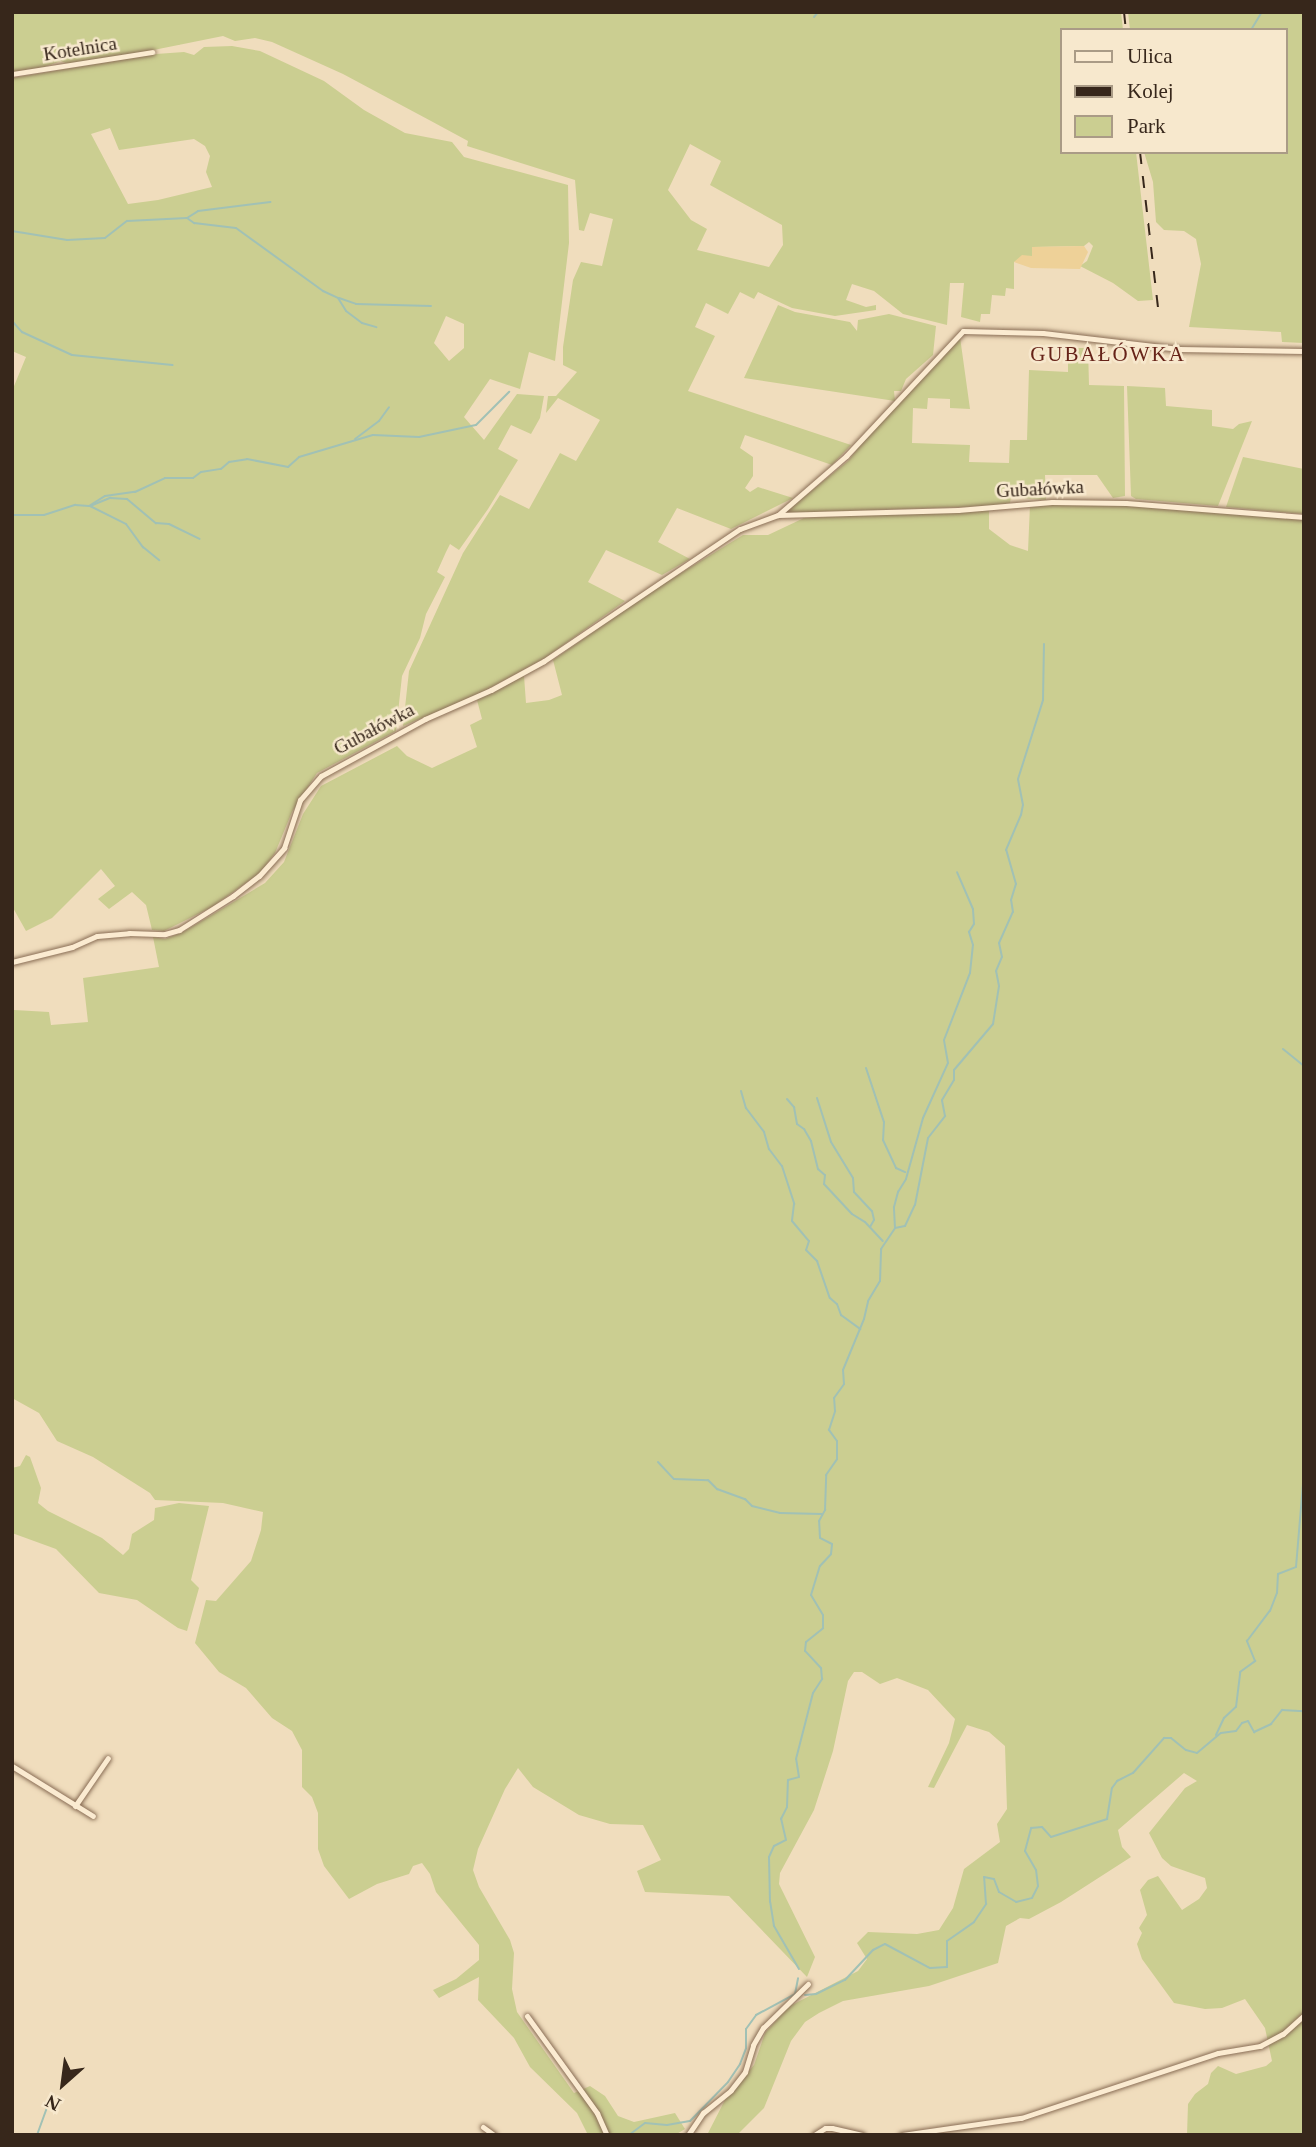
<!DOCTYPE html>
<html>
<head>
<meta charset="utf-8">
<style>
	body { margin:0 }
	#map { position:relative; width:1316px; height:2147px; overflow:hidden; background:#f0ddbd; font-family:"Times New Roman",serif }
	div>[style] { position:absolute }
	.green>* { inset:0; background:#cbce91 }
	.sand>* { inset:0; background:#eed198 }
	.stream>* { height:2px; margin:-1px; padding:0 1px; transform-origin:1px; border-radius:1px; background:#a1c1b5 }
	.roads { filter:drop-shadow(0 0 2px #896d55) drop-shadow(0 0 2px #896d55) }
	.street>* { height:5px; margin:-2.5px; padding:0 2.5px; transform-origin:2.5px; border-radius:2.5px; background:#fbebd1 }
	.rail>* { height:2px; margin-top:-1px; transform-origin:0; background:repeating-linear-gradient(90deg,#37271b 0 12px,transparent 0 24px) }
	span { translate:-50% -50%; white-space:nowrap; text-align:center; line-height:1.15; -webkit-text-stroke:5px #f7e8cd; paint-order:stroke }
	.street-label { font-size:19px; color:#37271b }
	.neighbourhood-label { font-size:21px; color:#662318; letter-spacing:2px }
	.frame { position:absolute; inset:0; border:14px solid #37271b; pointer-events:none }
	.legend { position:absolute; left:1060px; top:28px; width:228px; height:126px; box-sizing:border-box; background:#f7e8cd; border:2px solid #aa9b86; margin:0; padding:9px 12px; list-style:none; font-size:21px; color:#37271b }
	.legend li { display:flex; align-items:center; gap:14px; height:35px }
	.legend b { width:35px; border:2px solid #aa9b86 }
	.north { position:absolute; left:28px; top:2049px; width:70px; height:70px; -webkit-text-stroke:5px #f7e8cd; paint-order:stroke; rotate:208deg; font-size:19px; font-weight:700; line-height:28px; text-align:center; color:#37271b }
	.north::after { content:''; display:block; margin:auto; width:24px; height:32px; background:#37271b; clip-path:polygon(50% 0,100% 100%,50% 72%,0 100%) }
</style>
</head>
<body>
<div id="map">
	<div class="green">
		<i style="clip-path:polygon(evenodd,12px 12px,1121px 12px,1123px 30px,1062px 30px,1062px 152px,1136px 152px,1153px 300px,1138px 301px,1113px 283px,1080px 266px,1087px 261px,1093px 246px,1089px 242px,1084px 246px,1033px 247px,1032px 256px,1014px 262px,1014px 289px,1006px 288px,1005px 296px,992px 295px,990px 314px,981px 314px,980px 322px,961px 317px,964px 283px,950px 283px,947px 325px,903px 314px,874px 291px,852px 284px,846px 300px,866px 307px,876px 305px,876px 310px,835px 316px,792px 308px,758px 292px,754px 299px,740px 292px,728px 314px,706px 303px,695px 327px,715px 336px,688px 391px,851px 445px,832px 465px,745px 435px,740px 448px,753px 457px,753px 476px,745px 488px,750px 492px,758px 487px,793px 498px,731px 529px,677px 508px,658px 542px,690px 559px,662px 575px,606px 550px,588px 582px,625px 601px,545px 658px,477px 695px,403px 726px,409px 671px,463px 553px,500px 495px,529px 509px,560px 453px,576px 461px,600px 420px,558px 398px,546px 413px,548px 396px,556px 396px,577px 372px,563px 365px,563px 347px,573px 280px,581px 262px,602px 266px,613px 219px,590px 213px,584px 231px,579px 230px,575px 180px,467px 146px,468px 141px,431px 121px,343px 74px,272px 42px,255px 38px,235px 41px,223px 36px,109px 59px,68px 64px,61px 61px,41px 68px,12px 72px,12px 12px,690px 144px,721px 161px,710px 185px,782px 225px,783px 245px,769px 267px,697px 250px,707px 229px,691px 220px,668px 190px,690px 144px)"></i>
		<i style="clip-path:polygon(1128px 12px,1304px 12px,1304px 343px,1282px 342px,1281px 332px,1189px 327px,1201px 264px,1196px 239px,1184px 231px,1164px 230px,1156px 222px,1153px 182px,1144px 152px,1286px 152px,1286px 30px,1130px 30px)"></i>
		<i style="clip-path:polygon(evenodd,232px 46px,260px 51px,324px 81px,364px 110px,405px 133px,452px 142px,464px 157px,568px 185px,569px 243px,555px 361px,529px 352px,520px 389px,490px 379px,464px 417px,484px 440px,517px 394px,544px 396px,540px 418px,531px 434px,511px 425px,498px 449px,518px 460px,488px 509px,459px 550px,450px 544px,446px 552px,437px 572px,445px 577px,426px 614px,420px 638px,402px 676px,396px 731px,317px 773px,292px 812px,275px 853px,260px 873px,212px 907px,164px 931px,152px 930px,146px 905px,132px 892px,109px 909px,98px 899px,115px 886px,101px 869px,52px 918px,26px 931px,12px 906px,12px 391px,26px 357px,12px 351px,12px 78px,156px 54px,184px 52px,194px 55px,204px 47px,232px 46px,110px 128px,119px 150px,194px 139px,205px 146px,210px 156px,206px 172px,212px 187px,158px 200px,128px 204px,91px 134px,110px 128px,232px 46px,446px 316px,464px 324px,464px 348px,449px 361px,434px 343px,446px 316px)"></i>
		<i style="clip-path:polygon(778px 305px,795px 312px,850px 322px,857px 331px,858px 320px,889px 314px,936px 326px,933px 355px,906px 379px,901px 391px,894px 391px,895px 401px,744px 378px)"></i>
		<i style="clip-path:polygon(960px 337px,970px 409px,950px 408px,950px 399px,928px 398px,927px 409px,913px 408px,912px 443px,970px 445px,969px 462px,1009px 463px,1010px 440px,1027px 440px,1029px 370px,1068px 372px,1068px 348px,1088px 348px,1089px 385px,1124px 386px,1125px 496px,1113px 498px,1097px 475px,1045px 475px,1046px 500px,1011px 497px,1010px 503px,991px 506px,784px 513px,848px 461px,870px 433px)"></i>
		<i style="clip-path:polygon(1127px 386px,1165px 388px,1166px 406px,1212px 410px,1212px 426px,1233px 429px,1239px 424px,1252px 421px,1218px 506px,1136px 499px,1131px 496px)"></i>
		<i style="clip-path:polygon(1243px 457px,1304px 469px,1304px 514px,1226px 507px)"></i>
		<i style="clip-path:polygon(1053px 503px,1126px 505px,1304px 518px,1304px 2135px,1187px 2135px,1188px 2104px,1195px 2094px,1208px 2084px,1211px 2073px,1218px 2066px,1236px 2074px,1266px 2066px,1272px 2061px,1265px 2028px,1245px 1999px,1222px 2008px,1205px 2009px,1174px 2003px,1142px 1959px,1137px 1944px,1142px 1933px,1139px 1928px,1147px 1915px,1140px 1890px,1148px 1880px,1158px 1876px,1182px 1910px,1199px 1899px,1207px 1888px,1205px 1878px,1171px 1866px,1162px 1858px,1149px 1833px,1185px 1788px,1197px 1781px,1184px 1773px,1118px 1830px,1122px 1847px,1131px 1857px,1061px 1902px,1029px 1919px,1020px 1918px,1006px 1926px,998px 1963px,929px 1986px,843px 2001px,819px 2013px,805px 2022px,791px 2041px,764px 2108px,737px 2135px,707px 2135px,726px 2098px,754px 2065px,765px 2033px,788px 2007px,858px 1971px,867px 1959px,857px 1943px,868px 1932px,917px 1934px,939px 1930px,953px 1908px,964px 1869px,1000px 1842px,997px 1824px,1007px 1809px,1005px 1746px,989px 1732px,967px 1725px,934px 1788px,928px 1787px,949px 1743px,955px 1719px,928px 1690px,897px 1678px,880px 1684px,862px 1672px,854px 1672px,848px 1681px,833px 1751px,814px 1810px,780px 1873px,779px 1884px,815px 1957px,807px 1977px,729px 1896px,645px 1892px,637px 1871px,661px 1860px,643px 1825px,610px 1824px,579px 1815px,533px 1787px,518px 1768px,505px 1789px,478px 1849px,473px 1870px,479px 1887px,510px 1940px,514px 1953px,512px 1989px,517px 2012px,574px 2093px,590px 2086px,605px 2096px,618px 2116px,634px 2122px,675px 2113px,685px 2129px,675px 2135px,588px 2135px,577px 2113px,530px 2067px,514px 2038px,478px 2000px,479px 1977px,439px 1998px,433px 1990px,456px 1979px,479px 1960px,479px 1945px,436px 1892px,430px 1874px,422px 1863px,413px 1866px,409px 1874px,377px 1884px,349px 1899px,324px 1866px,318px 1849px,318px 1813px,312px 1797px,302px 1787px,302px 1750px,292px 1731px,272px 1718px,246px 1688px,219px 1672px,195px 1643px,206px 1600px,216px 1601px,251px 1561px,261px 1530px,263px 1512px,223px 1503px,155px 1500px,150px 1493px,93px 1457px,57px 1441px,39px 1413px,12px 1398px,12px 1004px,14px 1010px,49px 1012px,51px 1025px,88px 1022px,83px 978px,159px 967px,153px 937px,165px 939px,183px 932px,265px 883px,284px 862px,303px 814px,321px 786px,397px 746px,407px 756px,432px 768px,477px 747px,470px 725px,482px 719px,477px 700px,524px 676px,526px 703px,549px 700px,562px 695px,553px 660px,655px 589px,743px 535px,768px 535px,804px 518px,989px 510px,989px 529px,1010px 545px,1028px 551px,1030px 505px)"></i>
		<i style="clip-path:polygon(26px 1455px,30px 1457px,41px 1488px,38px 1503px,48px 1511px,102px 1538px,123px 1555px,129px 1549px,132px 1534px,154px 1520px,155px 1508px,179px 1503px,209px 1506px,191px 1580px,199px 1588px,187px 1631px,178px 1628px,137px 1600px,99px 1593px,56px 1549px,12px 1533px,12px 1468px,20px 1466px)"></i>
	</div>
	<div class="sand">
		<i style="clip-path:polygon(1084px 246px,1088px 252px,1080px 269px,1031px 268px,1014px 262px,1022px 255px,1032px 256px,1032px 247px)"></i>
	</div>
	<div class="stream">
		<i style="left:1002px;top:12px;width:1px;rotate:90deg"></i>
		<i style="left:914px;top:13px;width:1px;rotate:-45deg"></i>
		<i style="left:814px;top:17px;width:6px;rotate:-51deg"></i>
		<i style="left:1251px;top:30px;width:21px;rotate:-59deg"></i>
		<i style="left:187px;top:218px;width:13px;rotate:-32deg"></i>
		<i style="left:198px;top:211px;width:73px;rotate:-7.1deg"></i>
		<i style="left:12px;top:231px;width:56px;rotate:9.3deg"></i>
		<i style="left:67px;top:240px;width:38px;rotate:-3deg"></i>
		<i style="left:105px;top:238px;width:28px;rotate:-38deg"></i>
		<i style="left:127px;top:221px;width:60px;rotate:-2.9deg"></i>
		<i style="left:187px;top:218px;width:9px;rotate:36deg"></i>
		<i style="left:194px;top:223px;width:42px;rotate:6.8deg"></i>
		<i style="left:236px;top:228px;width:107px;rotate:35.9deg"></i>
		<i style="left:323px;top:291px;width:17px;rotate:25deg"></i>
		<i style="left:338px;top:298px;width:15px;rotate:58deg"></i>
		<i style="left:346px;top:311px;width:20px;rotate:37deg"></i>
		<i style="left:362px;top:323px;width:15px;rotate:16deg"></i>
		<i style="left:339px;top:298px;width:18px;rotate:19deg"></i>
		<i style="left:356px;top:304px;width:75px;rotate:1.5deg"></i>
		<i style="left:12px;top:321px;width:15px;rotate:48deg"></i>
		<i style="left:22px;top:332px;width:55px;rotate:24.7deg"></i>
		<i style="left:72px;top:355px;width:101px;rotate:5.7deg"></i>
		<i style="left:355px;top:439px;width:30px;rotate:-37deg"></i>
		<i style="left:379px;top:421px;width:17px;rotate:-54deg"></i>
		<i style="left:90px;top:506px;width:22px;rotate:-22deg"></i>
		<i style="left:110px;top:498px;width:17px;rotate:3deg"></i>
		<i style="left:127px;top:499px;width:38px;rotate:40deg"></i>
		<i style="left:156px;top:523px;width:13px;rotate:4deg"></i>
		<i style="left:169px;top:524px;width:34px;rotate:26deg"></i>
		<i style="left:90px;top:506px;width:40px;rotate:26.6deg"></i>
		<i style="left:126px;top:524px;width:29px;rotate:54deg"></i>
		<i style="left:143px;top:547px;width:21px;rotate:39deg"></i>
		<i style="left:12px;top:515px;width:32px"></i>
		<i style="left:44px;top:515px;width:33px;rotate:-18deg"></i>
		<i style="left:75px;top:505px;width:14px;rotate:4deg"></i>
		<i style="left:89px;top:506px;width:19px;rotate:-32deg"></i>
		<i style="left:105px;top:496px;width:30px;rotate:-8deg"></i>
		<i style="left:135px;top:492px;width:33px;rotate:-25deg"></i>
		<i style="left:165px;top:478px;width:28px"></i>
		<i style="left:193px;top:478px;width:10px;rotate:-37deg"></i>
		<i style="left:201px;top:472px;width:20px;rotate:-9deg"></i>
		<i style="left:221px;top:469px;width:11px;rotate:-41deg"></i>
		<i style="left:229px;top:462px;width:18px;rotate:-9deg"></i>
		<i style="left:247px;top:459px;width:42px;rotate:11deg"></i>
		<i style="left:288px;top:467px;width:15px;rotate:-42deg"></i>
		<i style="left:299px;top:457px;width:77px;rotate:-16.6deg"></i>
		<i style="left:373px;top:435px;width:46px;rotate:2.5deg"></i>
		<i style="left:419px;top:437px;width:58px;rotate:-11.9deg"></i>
		<i style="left:476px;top:425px;width:47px;rotate:-45deg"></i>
		<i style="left:1283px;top:1049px;width:27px;rotate:39deg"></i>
		<i style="left:866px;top:1068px;width:57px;rotate:71.6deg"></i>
		<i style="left:884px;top:1122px;width:18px;rotate:93deg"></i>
		<i style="left:883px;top:1140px;width:31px;rotate:65deg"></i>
		<i style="left:896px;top:1168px;width:10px;rotate:24deg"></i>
		<i style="left:741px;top:1091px;width:18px;rotate:74deg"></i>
		<i style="left:746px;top:1108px;width:30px;rotate:53deg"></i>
		<i style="left:764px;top:1132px;width:18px;rotate:74deg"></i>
		<i style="left:769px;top:1149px;width:21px;rotate:53deg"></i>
		<i style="left:782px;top:1166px;width:40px;rotate:72deg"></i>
		<i style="left:794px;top:1204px;width:17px;rotate:97deg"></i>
		<i style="left:792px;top:1221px;width:26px;rotate:50deg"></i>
		<i style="left:809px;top:1241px;width:9px;rotate:108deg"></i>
		<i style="left:806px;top:1250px;width:16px;rotate:45deg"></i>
		<i style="left:817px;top:1261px;width:39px;rotate:71deg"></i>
		<i style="left:830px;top:1298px;width:9px;rotate:41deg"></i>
		<i style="left:837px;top:1304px;width:12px;rotate:70deg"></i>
		<i style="left:841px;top:1315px;width:24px;rotate:36deg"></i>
		<i style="left:817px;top:1098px;width:46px;rotate:72.3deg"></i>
		<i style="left:831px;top:1142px;width:42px;rotate:58.6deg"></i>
		<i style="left:853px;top:1178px;width:14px;rotate:86deg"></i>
		<i style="left:854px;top:1192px;width:26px;rotate:47deg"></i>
		<i style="left:872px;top:1211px;width:9px;rotate:77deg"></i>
		<i style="left:874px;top:1220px;width:8px;rotate:120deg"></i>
		<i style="left:787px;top:1099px;width:11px;rotate:49deg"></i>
		<i style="left:794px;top:1107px;width:17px;rotate:80deg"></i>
		<i style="left:797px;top:1124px;width:9px;rotate:36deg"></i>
		<i style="left:804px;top:1129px;width:14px;rotate:60deg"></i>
		<i style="left:811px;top:1141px;width:29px;rotate:76deg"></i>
		<i style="left:818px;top:1169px;width:9px;rotate:41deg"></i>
		<i style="left:825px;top:1175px;width:9px;rotate:96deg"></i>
		<i style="left:824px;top:1184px;width:41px;rotate:47deg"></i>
		<i style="left:852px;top:1214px;width:15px;rotate:32deg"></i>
		<i style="left:865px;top:1222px;width:26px;rotate:47deg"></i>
		<i style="left:895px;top:1228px;width:10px;rotate:-11deg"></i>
		<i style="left:905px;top:1226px;width:23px;rotate:-65deg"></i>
		<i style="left:915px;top:1205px;width:68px;rotate:-79deg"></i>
		<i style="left:928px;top:1138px;width:28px;rotate:-52deg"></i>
		<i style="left:945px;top:1116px;width:16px;rotate:-101deg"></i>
		<i style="left:942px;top:1100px;width:23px;rotate:-59deg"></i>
		<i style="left:954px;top:1080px;width:10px;rotate:-90deg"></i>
		<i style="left:954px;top:1070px;width:60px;rotate:-49.7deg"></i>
		<i style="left:993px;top:1024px;width:38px;rotate:-81deg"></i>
		<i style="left:999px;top:986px;width:15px;rotate:-101deg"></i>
		<i style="left:996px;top:971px;width:15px;rotate:-67deg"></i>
		<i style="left:1002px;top:957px;width:14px;rotate:-102deg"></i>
		<i style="left:999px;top:943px;width:34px;rotate:-66deg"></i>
		<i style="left:1013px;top:912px;width:12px;rotate:-99deg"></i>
		<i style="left:1011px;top:900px;width:17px;rotate:-73deg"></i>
		<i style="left:1016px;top:884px;width:35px;rotate:-106deg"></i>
		<i style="left:1006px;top:850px;width:38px;rotate:-67deg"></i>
		<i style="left:1021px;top:815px;width:10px;rotate:-79deg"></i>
		<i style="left:1023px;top:805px;width:26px;rotate:-101deg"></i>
		<i style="left:1018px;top:779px;width:83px;rotate:-72.4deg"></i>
		<i style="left:1043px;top:700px;width:56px;rotate:-89deg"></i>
		<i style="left:658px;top:1462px;width:23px;rotate:47deg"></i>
		<i style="left:674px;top:1479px;width:34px;rotate:2deg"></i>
		<i style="left:708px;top:1480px;width:13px;rotate:45deg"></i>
		<i style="left:717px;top:1489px;width:30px;rotate:20deg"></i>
		<i style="left:745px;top:1499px;width:10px;rotate:45deg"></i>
		<i style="left:752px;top:1506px;width:29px;rotate:14deg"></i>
		<i style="left:780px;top:1513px;width:42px;rotate:1.4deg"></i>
		<i style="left:1216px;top:1735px;width:19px;rotate:-65deg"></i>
		<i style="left:1224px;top:1718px;width:16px;rotate:-43deg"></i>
		<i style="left:1236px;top:1707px;width:35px;rotate:-83deg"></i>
		<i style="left:1240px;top:1672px;width:19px;rotate:-36deg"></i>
		<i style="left:1255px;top:1661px;width:22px;rotate:-112deg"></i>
		<i style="left:1247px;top:1641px;width:38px;rotate:-53deg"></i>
		<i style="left:1270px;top:1611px;width:19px;rotate:-69deg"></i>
		<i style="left:1277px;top:1593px;width:19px;rotate:-87deg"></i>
		<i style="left:1278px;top:1574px;width:19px;rotate:-21deg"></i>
		<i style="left:1296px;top:1567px;width:96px;rotate:-85.2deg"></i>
		<i style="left:799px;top:1969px;width:50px;rotate:-120.2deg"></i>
		<i style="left:774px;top:1926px;width:24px;rotate:-99deg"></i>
		<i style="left:770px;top:1902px;width:45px;rotate:-91.3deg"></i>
		<i style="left:769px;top:1857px;width:12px;rotate:-66deg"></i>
		<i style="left:774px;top:1846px;width:13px;rotate:-27deg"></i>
		<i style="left:786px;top:1840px;width:22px;rotate:-103deg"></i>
		<i style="left:781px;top:1819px;width:13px;rotate:-63deg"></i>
		<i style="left:787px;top:1807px;width:27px;rotate:-88deg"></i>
		<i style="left:788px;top:1780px;width:11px;rotate:-15deg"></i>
		<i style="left:799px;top:1777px;width:18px;rotate:-99deg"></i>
		<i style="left:796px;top:1759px;width:68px;rotate:-75.6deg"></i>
		<i style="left:813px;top:1693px;width:17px;rotate:-57deg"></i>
		<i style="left:822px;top:1679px;width:11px;rotate:-95deg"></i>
		<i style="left:821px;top:1668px;width:23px;rotate:-133deg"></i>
		<i style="left:805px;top:1651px;width:9px;rotate:-84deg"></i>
		<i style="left:806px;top:1642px;width:22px;rotate:-39deg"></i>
		<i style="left:823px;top:1628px;width:13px;rotate:-90deg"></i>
		<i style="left:823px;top:1615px;width:23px;rotate:-121deg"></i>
		<i style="left:811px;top:1595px;width:30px;rotate:-73deg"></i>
		<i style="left:820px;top:1566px;width:16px;rotate:-47deg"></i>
		<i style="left:831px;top:1554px;width:10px;rotate:-84deg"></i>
		<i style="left:832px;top:1544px;width:13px;rotate:-153deg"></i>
		<i style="left:820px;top:1538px;width:17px;rotate:-93deg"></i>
		<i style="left:819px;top:1521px;width:13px;rotate:-61deg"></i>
		<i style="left:825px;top:1510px;width:35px;rotate:-88deg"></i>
		<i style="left:826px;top:1475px;width:19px;rotate:-55deg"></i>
		<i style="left:837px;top:1459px;width:18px;rotate:-90deg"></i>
		<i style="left:837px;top:1441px;width:14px;rotate:-126deg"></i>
		<i style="left:829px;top:1430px;width:20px;rotate:-72deg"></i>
		<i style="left:835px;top:1411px;width:13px;rotate:-94deg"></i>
		<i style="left:834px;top:1398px;width:17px;rotate:-54deg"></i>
		<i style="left:844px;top:1384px;width:14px;rotate:-94deg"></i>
		<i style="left:843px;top:1370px;width:55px;rotate:-67.6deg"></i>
		<i style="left:864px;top:1319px;width:18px;rotate:-77deg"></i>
		<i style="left:868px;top:1301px;width:23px;rotate:-59deg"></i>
		<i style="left:880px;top:1281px;width:32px;rotate:-88deg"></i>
		<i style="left:881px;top:1249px;width:25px;rotate:-56deg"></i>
		<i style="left:895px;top:1228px;width:21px;rotate:-93deg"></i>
		<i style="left:894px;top:1207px;width:16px;rotate:-75deg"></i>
		<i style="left:898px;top:1192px;width:15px;rotate:-58deg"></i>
		<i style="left:906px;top:1179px;width:63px;rotate:-74.4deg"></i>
		<i style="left:923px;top:1118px;width:60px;rotate:-65.6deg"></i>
		<i style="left:948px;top:1063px;width:23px;rotate:-100deg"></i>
		<i style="left:944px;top:1040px;width:72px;rotate:-68.8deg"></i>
		<i style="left:970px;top:973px;width:28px;rotate:-84deg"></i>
		<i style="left:973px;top:945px;width:14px;rotate:-107deg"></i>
		<i style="left:969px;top:932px;width:9px;rotate:-58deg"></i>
		<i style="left:974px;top:924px;width:15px;rotate:-94deg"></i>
		<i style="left:973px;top:909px;width:40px;rotate:-113.4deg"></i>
		<i style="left:805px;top:1995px;width:11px;rotate:-5deg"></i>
		<i style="left:816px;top:1994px;width:32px;rotate:-26deg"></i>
		<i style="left:845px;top:1980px;width:41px;rotate:-47deg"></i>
		<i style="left:873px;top:1950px;width:13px;rotate:-27deg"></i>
		<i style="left:885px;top:1944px;width:51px;rotate:28.1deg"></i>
		<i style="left:930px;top:1968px;width:17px;rotate:-3deg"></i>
		<i style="left:947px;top:1967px;width:26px;rotate:-90deg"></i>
		<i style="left:947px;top:1941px;width:33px;rotate:-35deg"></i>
		<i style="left:974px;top:1922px;width:22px;rotate:-56deg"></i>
		<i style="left:986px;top:1904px;width:27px;rotate:-94deg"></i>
		<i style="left:984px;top:1877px;width:10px;rotate:11deg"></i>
		<i style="left:994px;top:1879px;width:14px;rotate:69deg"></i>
		<i style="left:999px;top:1892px;width:20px;rotate:30deg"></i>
		<i style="left:1016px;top:1902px;width:16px;rotate:-14deg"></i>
		<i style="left:1032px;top:1898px;width:13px;rotate:-63deg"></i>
		<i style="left:1038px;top:1886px;width:16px;rotate:-97deg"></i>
		<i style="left:1036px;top:1870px;width:22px;rotate:-120deg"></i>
		<i style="left:1025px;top:1851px;width:24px;rotate:-75deg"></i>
		<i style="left:1031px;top:1828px;width:11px;rotate:-5deg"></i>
		<i style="left:1042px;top:1827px;width:13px;rotate:48deg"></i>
		<i style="left:1051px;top:1837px;width:59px;rotate:-17.8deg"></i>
		<i style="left:1107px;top:1819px;width:31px;rotate:-81deg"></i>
		<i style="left:1112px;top:1788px;width:9px;rotate:-54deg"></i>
		<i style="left:1117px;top:1781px;width:18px;rotate:-27deg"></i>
		<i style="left:1133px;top:1773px;width:47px;rotate:-48.5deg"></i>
		<i style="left:1164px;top:1738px;width:7px"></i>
		<i style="left:1171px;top:1738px;width:19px;rotate:39deg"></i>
		<i style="left:1186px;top:1750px;width:11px;rotate:15deg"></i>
		<i style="left:1197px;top:1753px;width:31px;rotate:-40deg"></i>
		<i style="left:1221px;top:1733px;width:15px;rotate:-8deg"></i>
		<i style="left:1236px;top:1731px;width:10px;rotate:-53deg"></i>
		<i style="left:1242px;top:1723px;width:6px;rotate:-18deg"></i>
		<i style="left:1248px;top:1721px;width:13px;rotate:61deg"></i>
		<i style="left:1254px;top:1732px;width:19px;rotate:-25deg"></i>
		<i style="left:1271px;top:1724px;width:18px;rotate:-52deg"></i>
		<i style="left:1282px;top:1710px;width:22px;rotate:3deg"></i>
		<i style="left:37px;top:2135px;width:29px;rotate:-70deg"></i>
		<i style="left:47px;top:2108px;width:11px;rotate:-45deg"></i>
		<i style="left:629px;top:2135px;width:20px;rotate:-37deg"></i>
		<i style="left:645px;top:2123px;width:22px;rotate:5deg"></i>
		<i style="left:667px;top:2125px;width:23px;rotate:-10deg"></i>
		<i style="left:690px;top:2121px;width:54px;rotate:-45.7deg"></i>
		<i style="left:728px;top:2082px;width:22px;rotate:-56deg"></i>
		<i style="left:740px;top:2064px;width:17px;rotate:-69deg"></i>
		<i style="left:746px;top:2048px;width:19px;rotate:-90deg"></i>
		<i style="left:746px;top:2029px;width:17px;rotate:-54deg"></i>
		<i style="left:756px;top:2015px;width:44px;rotate:-28.3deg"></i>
		<i style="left:795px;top:1994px;width:16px;rotate:-79deg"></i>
	</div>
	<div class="roads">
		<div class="street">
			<i style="left:12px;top:74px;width:142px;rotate:-8.9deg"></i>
			<i style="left:778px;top:515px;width:180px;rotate:-1.6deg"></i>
			<i style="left:958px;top:510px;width:94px;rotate:-4.9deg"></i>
			<i style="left:1052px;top:502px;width:74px;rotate:0.8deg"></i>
			<i style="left:1126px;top:503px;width:179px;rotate:4.5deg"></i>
			<i style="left:12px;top:962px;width:62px;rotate:-14deg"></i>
			<i style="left:72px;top:947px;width:27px;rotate:-24deg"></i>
			<i style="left:97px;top:936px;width:32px;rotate:-5deg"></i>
			<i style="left:129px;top:933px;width:36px;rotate:2deg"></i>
			<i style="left:165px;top:934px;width:15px;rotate:-16deg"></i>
			<i style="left:179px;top:930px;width:64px;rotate:-32.2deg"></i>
			<i style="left:233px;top:896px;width:33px;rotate:-38deg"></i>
			<i style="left:259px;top:876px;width:38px;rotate:-48deg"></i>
			<i style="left:284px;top:848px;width:51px;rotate:-71.6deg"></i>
			<i style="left:300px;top:800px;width:32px;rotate:-49deg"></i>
			<i style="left:321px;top:776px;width:119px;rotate:-28.7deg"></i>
			<i style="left:425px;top:719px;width:72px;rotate:-23.7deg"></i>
			<i style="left:491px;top:690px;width:60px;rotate:-28.7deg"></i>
			<i style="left:544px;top:661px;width:236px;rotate:-34deg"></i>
			<i style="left:740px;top:529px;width:40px;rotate:-20.2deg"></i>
			<i style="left:778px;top:515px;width:90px;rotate:-40.9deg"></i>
			<i style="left:846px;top:456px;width:171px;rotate:-46.9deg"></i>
			<i style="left:963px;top:331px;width:80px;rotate:1.4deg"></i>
			<i style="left:1043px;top:333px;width:137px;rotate:6.7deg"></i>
			<i style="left:1179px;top:349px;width:125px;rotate:0.9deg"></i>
			<i style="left:12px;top:1766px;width:95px;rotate:31.7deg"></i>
			<i style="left:75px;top:1806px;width:58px;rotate:-55.5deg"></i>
			<i style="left:527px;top:2016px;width:120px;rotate:54.2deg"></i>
			<i style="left:597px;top:2113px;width:24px;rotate:66deg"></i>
			<i style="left:483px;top:2127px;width:14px;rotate:36deg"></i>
			<i style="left:688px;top:2135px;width:27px;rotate:-56deg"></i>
			<i style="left:703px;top:2113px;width:36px;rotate:-39deg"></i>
			<i style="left:731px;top:2090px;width:23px;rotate:-52deg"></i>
			<i style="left:745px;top:2072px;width:28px;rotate:-73deg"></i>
			<i style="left:753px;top:2045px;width:20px;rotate:-60deg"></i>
			<i style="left:763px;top:2028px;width:63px;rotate:-44.4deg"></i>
			<i style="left:814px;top:2135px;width:13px;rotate:-32deg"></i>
			<i style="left:825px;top:2128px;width:7px"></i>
			<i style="left:832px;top:2128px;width:31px;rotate:13deg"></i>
			<i style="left:901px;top:2135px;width:121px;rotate:-8.1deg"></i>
			<i style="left:1021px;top:2118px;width:207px;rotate:-18.3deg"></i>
			<i style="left:1218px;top:2053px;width:43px;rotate:-9.5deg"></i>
			<i style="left:1260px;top:2046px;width:26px;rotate:-28deg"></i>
			<i style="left:1283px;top:2034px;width:28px;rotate:-42deg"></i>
		</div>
	</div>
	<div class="rail">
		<i style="left:1124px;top:12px;width:18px;rotate:84deg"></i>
		<i style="left:1140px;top:152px;width:166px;rotate:83.4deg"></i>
	</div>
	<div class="street-label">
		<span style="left:80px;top:49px;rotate:-9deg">Kotelnica</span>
		<span style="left:1040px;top:489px;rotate:-3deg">Gubałówka</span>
		<span style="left:374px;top:729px;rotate:-28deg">Gubałówka</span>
	</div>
	<div class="neighbourhood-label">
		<span style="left:1108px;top:354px">GUBAŁÓWKA</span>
	</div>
	<div class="frame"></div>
	<ul class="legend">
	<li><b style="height:9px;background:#fbebd1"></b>Ulica</li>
	<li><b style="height:9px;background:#37271b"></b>Kolej</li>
	<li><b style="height:19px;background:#cbce91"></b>Park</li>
	</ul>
	<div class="north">N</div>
</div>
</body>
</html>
